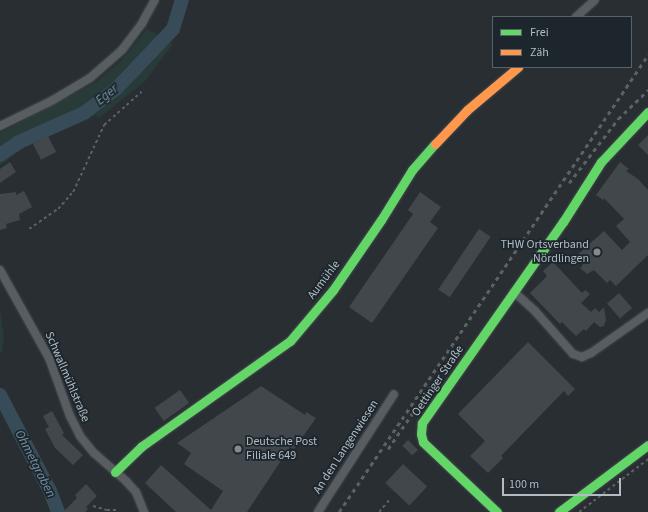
<!DOCTYPE html>
<html>
<head>
<meta charset="utf-8">
<style>
	body { margin:0 }
	#map { position:relative; width:648px; height:512px; overflow:hidden; background:#282e32; font-family:"Source Sans 3",sans-serif }
	div>[style] { position:absolute }
	.green>* { inset:0; background:#293b38 }
	.river>* { height:14px; margin:-7px; padding:0 7px; transform-origin:7px; border-radius:7px; background:#374b58 }
	.building>* { inset:0; background:#41474a; transform-origin:0 0 }
	.path>* { height:1.5px; margin-top:-0.75px; transform-origin:0; background:repeating-linear-gradient(90deg,#5b6164 0 3px,transparent 0 6px) }
	.roads { filter:drop-shadow(0 0 1px #464a4d) drop-shadow(0 0 1px #464a4d) }
	.street>* { height:8px; margin:-4px; padding:0 4px; transform-origin:4px; border-radius:4px; background:#575d61 }
	.fast>* { height:9px; margin:-4.5px; padding:0 4.5px; transform-origin:4.5px; border-radius:4.5px; background:#63d668 }
	.slow>* { height:9px; margin:-4.5px; padding:0 4.5px; transform-origin:4.5px; border-radius:4.5px; background:#ff974d }
	.rail>* { height:2.5px; margin-top:-1.25px; transform-origin:0; background:repeating-linear-gradient(90deg,#5c6164 0 4px,transparent 0 8px) }
	.dots>* { width:11px; height:11px; translate:-50% -50%; box-sizing:border-box; border:2px solid #1c262c; border-radius:50% }
	span { translate:-50% -50%; white-space:nowrap; text-align:center; line-height:1.15; -webkit-text-stroke:3.5px #1c262c; paint-order:stroke }
	.poi-label { font-size:12px; color:#b2bcc3 }
	.right { translate:-100% -50%; text-align:right }
	.left { translate:0 -50%; text-align:left }
	.street-label { font-size:12px; color:#b2bcc3 }
	.water-label { font-size:13px; color:#7593a4; font-style:italic }
	.legend { position:absolute; left:492px; top:16px; width:140px; height:52px; box-sizing:border-box; background:#1c262c; border:1px solid #586268; margin:0; padding:5px 7px; list-style:none; font-size:12px; color:#b2bcc3 }
	.legend li { display:flex; align-items:center; gap:8px; height:20px }
	.legend b { width:20px; border:1px solid #586268 }
	.scale { position:absolute; left:502px; top:478px; width:119px; height:18px; box-sizing:border-box; border:2px solid #b2bcc3; border-top:0; padding-left:5px; font-size:12px; line-height:14px; white-space:nowrap; color:#b2bcc3; -webkit-text-stroke:3px #1c262c; paint-order:stroke }
</style>
</head>
<body>
<div id="map">
	<div class="green">
		<i style="clip-path:polygon(147px 29px,173px 44px,145px 81px,99px 118px,96px 115px,37px 138px,0 165px,0 133px,95px 83px,121px 61px)"></i>
		<i style="clip-path:polygon(0 308px,4px 337px,2px 352px,0 352px)"></i>
	</div>
	<div class="river">
		<i style="left:0;top:155px;width:23px;rotate:-34deg"></i>
		<i style="left:19px;top:142px;width:71px;rotate:-24deg"></i>
		<i style="left:84px;top:113px;width:39px;rotate:-37deg"></i>
		<i style="left:115px;top:90px;width:84px;rotate:-46.4deg"></i>
		<i style="left:173px;top:29px;width:30px;rotate:-73deg"></i>
		<i style="left:0;top:395px;width:108px;rotate:62.5deg"></i>
		<i style="left:50px;top:491px;width:22px;rotate:69deg"></i>
	</div>
	<div class="building">
		<i style="clip-path:polygon(648px 135px,648px 155px,638px 145px)"></i>
		<i style="left:48px;top:136px;width:18px;height:17px;rotate:63deg"></i>
		<i style="clip-path:polygon(10px 162px,16px 172px,0 183px,0 169px)"></i>
		<i style="clip-path:polygon(620px 162px,629px 169px,626px 171px,638px 179px,648px 190px,648px 255px,616px 286px,610px 280px,607px 283px,594px 270px,587px 274px,580px 268px,583px 265px,575px 257px,604px 231px,622px 250px,630px 242px,616px 226px,624px 219px,604px 198px,603px 200px,596px 195px)"></i>
		<i style="clip-path:polygon(24px 191px,32px 207px,19px 214px,20px 220px,6px 224px,7px 228px,0 230px,0 194px,16px 192px,16px 195px)"></i>
		<i style="clip-path:polygon(420px 192px,441px 207px,430px 222px,438px 228px,372px 323px,349px 307px,413px 214px,408px 210px)"></i>
		<i style="left:479px;top:229px;width:14px;height:73px;rotate:34deg"></i>
		<i style="clip-path:polygon(553px 262px,582px 293px,585px 290px,590px 294px,581px 303px,591px 312px,595px 308px,599px 312px,604px 307px,606px 320px,604px 326px,600px 327px,594px 322px,586px 331px,584px 329px,576px 336px,562px 322px,560px 324px,530px 293px,547px 276px,543px 271px)"></i>
		<i style="left:619px;top:293px;width:20px;height:16px;rotate:49deg"></i>
		<i style="clip-path:polygon(528px 342px,575px 389px,568px 396px,564px 391px,501px 456px,503px 458px,488px 473px,470px 456px,485px 441px,458px 414px)"></i>
		<i style="clip-path:polygon(261px 386px,305px 415px,306px 412px,316px 418px,294px 449px,290px 447px,247px 512px,176px 512px,145px 483px,161px 465px,211px 510px,223px 491px,184px 464px,191px 453px,177px 443px)"></i>
		<i style="left:180px;top:390px;width:16px;height:31px;rotate:55deg"></i>
		<i style="clip-path:polygon(52px 411px,64px 433px,62px 435px,83px 455px,73px 465px,55px 448px,45px 429px,49px 427px,43px 416px)"></i>
		<i style="left:408px;top:440px;width:14px;height:8px;rotate:45deg"></i>
		<i style="left:403px;top:464px;width:33px;height:26px;rotate:43deg"></i>
		<i style="clip-path:polygon(86px 484px,97px 496px,86px 507px,88px 509px,85px 512px,63px 512px,77px 498px,75px 495px)"></i>
	</div>
	<div class="path">
		<i style="left:29px;top:229px;width:35px;rotate:-35deg"></i>
		<i style="left:58px;top:209px;width:23px;rotate:-49deg"></i>
		<i style="left:73px;top:192px;width:74px;rotate:-65.2deg"></i>
		<i style="left:104px;top:125px;width:50px;rotate:-41.7deg"></i>
		<i style="left:93px;top:506px;width:15px;rotate:16deg"></i>
		<i style="left:107px;top:510px;width:10px"></i>
		<i style="left:379px;top:512px;width:17px;rotate:-50deg"></i>
		<i style="left:579px;top:512px;width:87px;rotate:-37.5deg"></i>
	</div>
	<div class="roads">
		<div class="street">
			<i style="left:576px;top:17px;width:25px;rotate:-42deg"></i>
			<i style="left:0;top:126px;width:59px;rotate:-26.1deg"></i>
			<i style="left:53px;top:100px;width:43px;rotate:-30.7deg"></i>
			<i style="left:90px;top:78px;width:43px;rotate:-41.2deg"></i>
			<i style="left:122px;top:50px;width:34px;rotate:-53deg"></i>
			<i style="left:142px;top:23px;width:26px;rotate:-61deg"></i>
			<i style="left:0;top:270px;width:101px;rotate:60.9deg"></i>
			<i style="left:49px;top:358px;width:62px;rotate:70.1deg"></i>
			<i style="left:70px;top:416px;width:22px;rotate:63deg"></i>
			<i style="left:80px;top:436px;width:22px;rotate:51deg"></i>
			<i style="left:94px;top:453px;width:43px;rotate:41.2deg"></i>
			<i style="left:126px;top:481px;width:15px;rotate:48deg"></i>
			<i style="left:136px;top:492px;width:22px;rotate:68deg"></i>
			<i style="left:514px;top:292px;width:28px;rotate:42deg"></i>
			<i style="left:535px;top:311px;width:57px;rotate:48.5deg"></i>
			<i style="left:573px;top:354px;width:9px;rotate:18deg"></i>
			<i style="left:582px;top:357px;width:10px;rotate:-24deg"></i>
			<i style="left:591px;top:353px;width:70px;rotate:-35.1deg"></i>
			<i style="left:318px;top:512px;width:140px;rotate:-57.2deg"></i>
		</div>
		<div class="fast">
			<i style="left:115px;top:472px;width:37px;rotate:-44deg"></i>
			<i style="left:142px;top:446px;width:181px;rotate:-35.4deg"></i>
			<i style="left:290px;top:341px;width:67px;rotate:-49.9deg"></i>
			<i style="left:333px;top:290px;width:85px;rotate:-55.6deg"></i>
			<i style="left:381px;top:220px;width:59px;rotate:-58.2deg"></i>
			<i style="left:412px;top:170px;width:35px;rotate:-49deg"></i>
			<i style="left:497px;top:512px;width:102px;rotate:-136.6deg"></i>
			<i style="left:423px;top:442px;width:8px;rotate:-104deg"></i>
			<i style="left:421px;top:434px;width:11px;rotate:-85deg"></i>
			<i style="left:422px;top:423px;width:246px;rotate:-55deg"></i>
			<i style="left:563px;top:222px;width:71px;rotate:-57.7deg"></i>
			<i style="left:601px;top:162px;width:69px;rotate:-46.8deg"></i>
			<i style="left:559px;top:512px;width:111px;rotate:-37deg"></i>
		</div>
		<div class="slow">
			<i style="left:435px;top:144px;width:47px;rotate:-46.7deg"></i>
			<i style="left:467px;top:110px;width:67px;rotate:-40.1deg"></i>
		</div>
	</div>
	<div class="rail">
		<i style="left:569px;top:183px;width:81px;rotate:-52.6deg"></i>
		<i style="left:618px;top:119px;width:42px;rotate:-44deg"></i>
		<i style="left:388px;top:449px;width:114px;rotate:-55.8deg"></i>
		<i style="left:339px;top:512px;width:552px;rotate:-55.94deg"></i>
	</div>
	<div class="dots">
		<i style="left:597px;top:252px;background:#828a90"></i>
		<i style="left:238px;top:449px;background:#828a90"></i>
	</div>
	<div class="poi-label">
		<span class="right" style="left:589px;top:252px">THW Ortsverband<br>Nördlingen</span>
		<span class="left" style="left:246px;top:449px">Deutsche Post<br>Filiale 649</span>
	</div>
	<div class="street-label">
		<span style="left:324px;top:280px;rotate:-53deg">Aumühle</span>
		<span style="left:67px;top:377px;rotate:67deg">Schwallmühlstraße</span>
		<span style="left:438px;top:381px;rotate:-56deg">Oettinger Straße</span>
		<span style="left:346px;top:447px;rotate:-57deg">An den Langenwiesen</span>
	</div>
	<div class="water-label">
		<span style="left:107px;top:95px;rotate:-39deg">Eger</span>
		<span style="left:35px;top:464px;rotate:63deg">Ohmetgraben</span>
	</div>
	<ul class="legend">
	<li><b style="height:5px;background:#63d668"></b>Frei</li>
	<li><b style="height:5px;background:#ff974d"></b>Zäh</li>
	</ul>
	<div class="scale">100 m</div>
</div>
</body>
</html>
